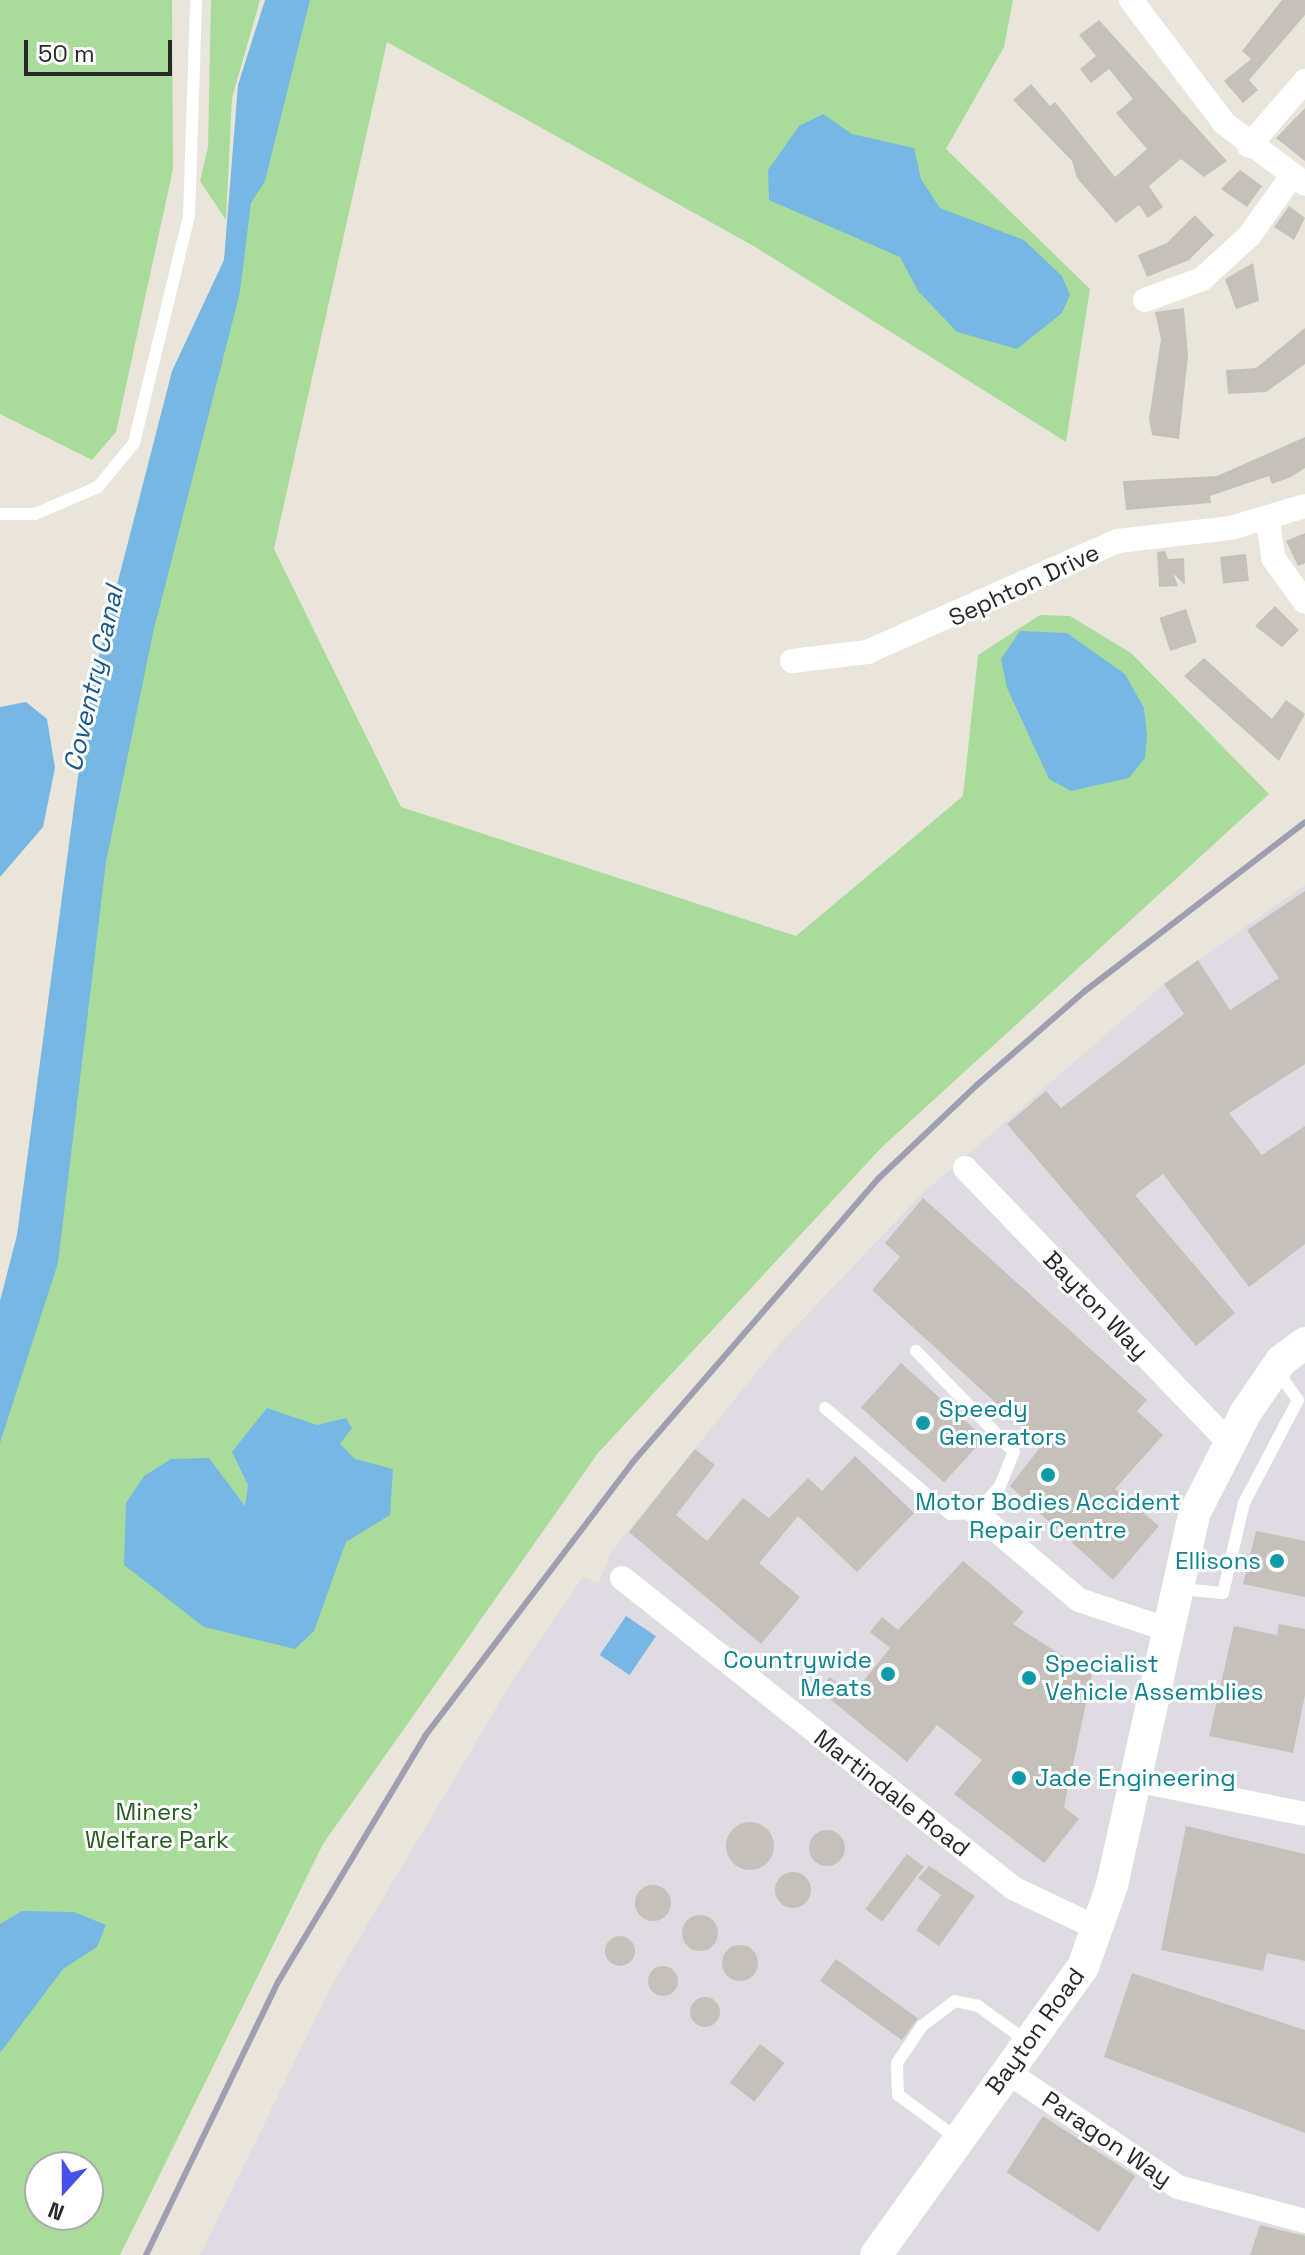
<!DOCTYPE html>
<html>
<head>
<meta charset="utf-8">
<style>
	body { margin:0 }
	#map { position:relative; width:1305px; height:2255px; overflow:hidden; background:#e9e5db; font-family:"Space Grotesk",sans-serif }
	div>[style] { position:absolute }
	.industrial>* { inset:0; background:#dedbe2 }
	.green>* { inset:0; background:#a9dc9b }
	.water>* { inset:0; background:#76b8e3; transform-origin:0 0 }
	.building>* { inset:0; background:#c5c1ba; transform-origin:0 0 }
	.round { border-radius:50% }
	.lane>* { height:12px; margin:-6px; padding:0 6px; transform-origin:6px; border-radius:6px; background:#fff }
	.street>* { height:24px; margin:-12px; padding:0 12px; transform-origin:12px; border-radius:12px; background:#fff }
	.secondary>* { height:32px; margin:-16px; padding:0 16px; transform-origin:16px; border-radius:16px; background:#fff }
	.rail>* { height:6px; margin:-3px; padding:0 3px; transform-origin:3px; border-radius:3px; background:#9e9fb1 }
	.dots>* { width:22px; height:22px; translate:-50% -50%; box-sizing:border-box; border:4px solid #fff; border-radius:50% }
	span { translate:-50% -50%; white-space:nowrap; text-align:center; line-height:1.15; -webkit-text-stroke:6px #fff; paint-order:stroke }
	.street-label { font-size:24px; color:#282828 }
	.culture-label { font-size:24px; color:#0d838f }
	.left { translate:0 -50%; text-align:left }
	.right { translate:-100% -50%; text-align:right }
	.park-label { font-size:24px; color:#245e1f }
	.water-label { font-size:26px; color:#18568b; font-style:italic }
	.north { position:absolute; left:24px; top:2151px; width:80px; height:80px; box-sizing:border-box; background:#fff; border:2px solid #a9a9a9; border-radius:50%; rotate:201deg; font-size:22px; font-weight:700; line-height:32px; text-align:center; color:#282828 }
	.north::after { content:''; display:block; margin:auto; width:28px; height:36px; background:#4751e9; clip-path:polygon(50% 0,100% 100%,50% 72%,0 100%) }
	.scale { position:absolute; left:24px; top:40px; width:148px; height:36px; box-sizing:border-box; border:4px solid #282828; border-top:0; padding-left:10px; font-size:24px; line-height:28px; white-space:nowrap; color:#282828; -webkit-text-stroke:6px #fff; paint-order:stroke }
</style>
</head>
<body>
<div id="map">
	<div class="industrial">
		<i style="clip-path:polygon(1305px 885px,1305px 2255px,200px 2255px,334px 1981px,517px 1673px,583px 1577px,599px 1583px,611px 1552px,782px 1341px,922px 1194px,1164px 984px)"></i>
	</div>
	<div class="green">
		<i style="clip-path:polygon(0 0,172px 0,173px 169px,116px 432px,92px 460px,0 414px)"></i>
		<i style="clip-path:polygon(211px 0,260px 0,232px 98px,226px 220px,200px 181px,208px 147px)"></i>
		<i style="clip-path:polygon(evenodd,285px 0,1013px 0,1004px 47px,946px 149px,1090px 289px,1066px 442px,757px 248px,387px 42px,274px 549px,401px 807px,796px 936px,963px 796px,978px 655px,1040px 615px,1070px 616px,1131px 653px,1269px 794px,882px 1147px,598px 1453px,323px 1844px,120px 2255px,0 2255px,0 1377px,206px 336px,285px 0,40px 2167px,88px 2167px,88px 2215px,40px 2215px,40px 2167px)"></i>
	</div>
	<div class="water">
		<i style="clip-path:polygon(265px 0,310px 0,265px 181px,251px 203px,240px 292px,153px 633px,106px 862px,58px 1263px,0 1443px,0 1301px,17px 1235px,89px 694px,172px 371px,224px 260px,238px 85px)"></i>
		<i style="clip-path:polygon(823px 114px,852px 134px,914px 148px,921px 179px,940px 208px,1024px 240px,1062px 276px,1070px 295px,1062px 313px,1017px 349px,957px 332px,918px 291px,900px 257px,769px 200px,768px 170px,799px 126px)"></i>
		<i style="clip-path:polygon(1020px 631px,1067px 633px,1125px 674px,1144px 708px,1147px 735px,1145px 758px,1129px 778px,1071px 791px,1049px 779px,1007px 688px,1001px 659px)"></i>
		<i style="clip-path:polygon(26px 702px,47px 719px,55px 768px,43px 827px,0 877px,0 707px)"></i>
		<i style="clip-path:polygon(267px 1408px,317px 1425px,346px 1418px,352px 1428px,340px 1444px,355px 1459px,393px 1469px,390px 1515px,346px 1542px,314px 1631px,295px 1649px,204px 1627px,124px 1565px,126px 1503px,144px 1476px,171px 1459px,209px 1458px,245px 1506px,248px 1485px,232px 1452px)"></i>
		<i style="left:626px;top:1616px;width:36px;height:47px;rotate:34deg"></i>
		<i style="clip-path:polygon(22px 1911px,74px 1912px,106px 1925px,97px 1947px,63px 1969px,0 2053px,0 1924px)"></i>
	</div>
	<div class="building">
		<i style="clip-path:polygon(1282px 0,1305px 0,1305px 15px,1249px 80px,1258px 90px,1243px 103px,1224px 81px,1251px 59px,1242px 51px)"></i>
		<i style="clip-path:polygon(1099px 20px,1227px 161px,1204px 177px,1181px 159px,1149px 186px,1163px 207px,1148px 218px,1139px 205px,1116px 223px,1077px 178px,1072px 161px,1013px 100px,1031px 84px,1050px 106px,1055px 102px,1115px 177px,1147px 149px,1116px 113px,1133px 99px,1109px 69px,1091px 83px,1080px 69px,1096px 56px,1079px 35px)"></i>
		<i style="clip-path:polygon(1305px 108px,1305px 161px,1276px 138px)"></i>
		<i style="clip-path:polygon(1240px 170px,1262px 186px,1247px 207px,1221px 189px)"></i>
		<i style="clip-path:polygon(1289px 206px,1305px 218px,1294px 240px,1274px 227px)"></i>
		<i style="clip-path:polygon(1195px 215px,1214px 235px,1189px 260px,1147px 277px,1138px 255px,1167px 243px)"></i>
		<i style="clip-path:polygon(1253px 263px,1259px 301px,1236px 309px,1225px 279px)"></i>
		<i style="clip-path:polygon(1184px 308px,1188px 356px,1179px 439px,1152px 435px,1149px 419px,1161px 339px,1155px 312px)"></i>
		<i style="clip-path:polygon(1305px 328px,1305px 364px,1266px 392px,1228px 394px,1226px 370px,1256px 368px)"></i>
		<i style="clip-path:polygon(1305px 437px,1305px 468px,1291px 477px,1272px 484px,1269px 476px,1210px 496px,1211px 503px,1126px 510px,1123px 481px,1217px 476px)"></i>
		<i style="clip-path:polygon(1305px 533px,1305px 563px,1298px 566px,1286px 541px)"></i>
		<i style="clip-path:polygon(1165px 551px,1168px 559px,1184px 558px,1185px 585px,1173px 573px,1178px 586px,1159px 587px,1157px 552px)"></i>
		<i style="left:1246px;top:554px;width:27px;height:26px;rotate:84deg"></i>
		<i style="clip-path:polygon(1275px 606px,1299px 630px,1282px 647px,1255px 626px)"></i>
		<i style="left:1186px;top:609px;width:35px;height:28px;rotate:72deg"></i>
		<i style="clip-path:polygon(1204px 658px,1272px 719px,1286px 700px,1305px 714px,1279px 761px,1184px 676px)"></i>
		<i style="clip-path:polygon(1305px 891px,1305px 1064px,1229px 1113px,1262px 1155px,1305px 1126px,1305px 1244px,1249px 1287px,1163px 1174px,1135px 1195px,1235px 1313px,1196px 1346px,1007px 1124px,1046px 1091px,1061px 1108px,1184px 1014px,1164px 984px,1198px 960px,1230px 1010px,1279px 978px,1247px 930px)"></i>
		<i style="clip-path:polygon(923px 1198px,1147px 1400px,1137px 1411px,1163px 1435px,1115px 1489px,1159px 1526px,1113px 1580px,1010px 1486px,1042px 1445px,872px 1290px,900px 1257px,885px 1243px)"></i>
		<i style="left:901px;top:1363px;width:112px;height:60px;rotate:42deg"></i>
		<i style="clip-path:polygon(695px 1449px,715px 1465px,676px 1515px,707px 1541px,743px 1498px,769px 1518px,808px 1478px,822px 1491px,855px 1456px,914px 1513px,857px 1572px,798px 1516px,759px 1563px,800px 1597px,761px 1644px,629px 1532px)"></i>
		<i style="clip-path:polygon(1256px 1531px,1305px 1541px,1305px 1597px,1243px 1584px)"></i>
		<i style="clip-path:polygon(963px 1561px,1024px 1612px,1013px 1624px,1092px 1675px,1064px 1807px,1079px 1819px,1044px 1863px,954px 1794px,982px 1760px,937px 1725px,907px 1762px,819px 1690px,830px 1677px,852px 1695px,890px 1648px,870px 1632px,882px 1617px,898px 1630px)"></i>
		<i style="clip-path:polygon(1279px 1624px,1305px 1629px,1305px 1695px,1293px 1753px,1209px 1736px,1234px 1626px,1277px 1635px)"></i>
		<i class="round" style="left:726px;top:1822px;width:48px;height:48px"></i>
		<i style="clip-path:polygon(1186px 1826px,1305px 1854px,1305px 1961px,1267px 1953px,1263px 1971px,1161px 1950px)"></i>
		<i class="round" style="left:809px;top:1830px;width:36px;height:36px"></i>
		<i style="left:907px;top:1854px;width:21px;height:69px;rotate:37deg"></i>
		<i style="clip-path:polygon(929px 1866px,975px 1896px,939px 1946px,916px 1930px,941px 1895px,918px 1878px)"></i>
		<i class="round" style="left:775px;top:1872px;width:36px;height:36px"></i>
		<i class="round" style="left:635px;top:1885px;width:36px;height:36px"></i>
		<i class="round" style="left:682px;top:1915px;width:36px;height:36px"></i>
		<i class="round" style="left:605px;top:1936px;width:30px;height:30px"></i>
		<i class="round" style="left:722px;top:1945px;width:36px;height:36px"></i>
		<i style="left:836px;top:1959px;width:101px;height:27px;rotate:36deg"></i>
		<i class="round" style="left:648px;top:1966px;width:30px;height:30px"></i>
		<i style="clip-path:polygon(1132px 1973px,1305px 2030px,1305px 2133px,1104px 2057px)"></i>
		<i class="round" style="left:690px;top:1997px;width:30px;height:30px"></i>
		<i style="left:760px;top:2044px;width:31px;height:49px;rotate:38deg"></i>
		<i style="left:1043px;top:2116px;width:110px;height:67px;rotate:33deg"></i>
		<i style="clip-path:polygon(1260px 2225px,1305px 2236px,1305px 2255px,1250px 2255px)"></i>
	</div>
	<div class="lane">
		<i style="left:0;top:514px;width:35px"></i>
		<i style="left:35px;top:514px;width:69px;rotate:-23.2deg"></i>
		<i style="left:98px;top:487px;width:57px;rotate:-50.7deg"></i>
		<i style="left:134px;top:443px;width:234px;rotate:-76.4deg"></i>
		<i style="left:189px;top:216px;width:216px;rotate:-88.1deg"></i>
		<i style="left:825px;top:1408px;width:164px;rotate:40.3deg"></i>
		<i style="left:950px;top:1514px;width:26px;rotate:-2deg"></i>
		<i style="left:976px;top:1513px;width:36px;rotate:-48deg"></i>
		<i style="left:1000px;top:1486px;width:37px;rotate:-68deg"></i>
		<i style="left:1014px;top:1452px;width:141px;rotate:-134.1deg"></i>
		<i style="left:1181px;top:1589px;width:42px;rotate:5.4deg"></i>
		<i style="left:1223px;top:1593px;width:92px;rotate:-76.9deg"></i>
		<i style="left:1244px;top:1503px;width:116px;rotate:-62.3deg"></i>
		<i style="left:1298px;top:1400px;width:37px;rotate:-126deg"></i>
		<i style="left:958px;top:2139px;width:74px;rotate:-143.7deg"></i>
		<i style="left:898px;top:2095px;width:32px;rotate:-92deg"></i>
		<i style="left:897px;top:2063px;width:45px;rotate:-56deg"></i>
		<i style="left:922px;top:2026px;width:41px;rotate:-37.1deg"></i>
		<i style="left:955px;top:2001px;width:24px;rotate:12deg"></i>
		<i style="left:978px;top:2006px;width:62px;rotate:35.8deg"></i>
	</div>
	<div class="street">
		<i style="left:1131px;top:0;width:154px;rotate:52.9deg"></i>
		<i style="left:1224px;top:123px;width:101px;rotate:37deg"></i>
		<i style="left:1249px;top:146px;width:86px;rotate:-49.3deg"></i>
		<i style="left:1145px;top:300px;width:61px;rotate:-20.2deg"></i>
		<i style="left:1202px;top:279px;width:64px;rotate:-42.5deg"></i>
		<i style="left:1249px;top:236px;width:74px;rotate:-54.4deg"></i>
		<i style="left:1268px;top:521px;width:37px;rotate:82deg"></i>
		<i style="left:1273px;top:558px;width:54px;rotate:54deg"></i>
		<i style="left:792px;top:661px;width:76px;rotate:-6.8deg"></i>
		<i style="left:867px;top:652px;width:274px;rotate:-23.9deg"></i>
		<i style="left:1118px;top:541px;width:114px;rotate:-6.6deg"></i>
		<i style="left:1231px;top:528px;width:77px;rotate:-16.6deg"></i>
		<i style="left:965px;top:1168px;width:379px;rotate:46.1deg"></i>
		<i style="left:976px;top:1513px;width:135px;rotate:40.2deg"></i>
		<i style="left:1079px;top:1600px;width:92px;rotate:18.4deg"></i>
		<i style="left:622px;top:1578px;width:499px;rotate:38.4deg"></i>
		<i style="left:1013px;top:1888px;width:95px;rotate:25.5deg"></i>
		<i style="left:1134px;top:1780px;width:174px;rotate:11.2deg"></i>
		<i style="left:1006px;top:2071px;width:207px;rotate:34deg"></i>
		<i style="left:1178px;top:2187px;width:131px;rotate:15deg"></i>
	</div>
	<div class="secondary">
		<i style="left:876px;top:2255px;width:355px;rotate:-54.3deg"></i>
		<i style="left:1083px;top:1967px;width:87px;rotate:-70.5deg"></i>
		<i style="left:1112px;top:1885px;width:382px;rotate:-77.5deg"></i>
		<i style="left:1195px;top:1512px;width:112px;rotate:-63deg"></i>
		<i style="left:1246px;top:1412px;width:62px;rotate:-55.5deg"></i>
		<i style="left:1281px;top:1361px;width:30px;rotate:-37deg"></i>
	</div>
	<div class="rail">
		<i style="left:146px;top:2255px;width:303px;rotate:-64.2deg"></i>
		<i style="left:278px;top:1982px;width:287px;rotate:-59.1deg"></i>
		<i style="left:425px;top:1736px;width:343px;rotate:-52.8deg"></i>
		<i style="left:632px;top:1463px;width:377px;rotate:-49.1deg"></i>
		<i style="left:879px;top:1178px;width:137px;rotate:-43.5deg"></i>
		<i style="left:978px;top:1084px;width:142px;rotate:-41deg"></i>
		<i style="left:1085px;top:991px;width:277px;rotate:-37.5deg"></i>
	</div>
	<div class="dots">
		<i style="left:923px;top:1423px;background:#0f9aa8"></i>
		<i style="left:1048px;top:1475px;background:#0f9aa8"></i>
		<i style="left:1277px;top:1561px;background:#0f9aa8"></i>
		<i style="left:888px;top:1674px;background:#0f9aa8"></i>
		<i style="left:1029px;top:1678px;background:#0f9aa8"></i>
		<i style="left:1019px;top:1778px;background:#0f9aa8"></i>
	</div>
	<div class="street-label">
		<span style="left:1024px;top:585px;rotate:-25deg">Sephton Drive</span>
		<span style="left:1096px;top:1305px;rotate:46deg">Bayton Way</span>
		<span style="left:892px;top:1793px;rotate:38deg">Martindale Road</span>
		<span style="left:1035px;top:2031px;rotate:-54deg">Bayton Road</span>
		<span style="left:1107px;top:2139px;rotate:34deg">Paragon Way</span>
	</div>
	<div class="culture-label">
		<span class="left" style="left:939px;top:1423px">Speedy<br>Generators</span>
		<span style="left:1048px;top:1516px">Motor Bodies Accident<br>Repair Centre</span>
		<span class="right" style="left:1261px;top:1561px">Ellisons</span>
		<span class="right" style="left:872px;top:1674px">Countrywide<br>Meats</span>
		<span class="left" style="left:1045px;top:1678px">Specialist<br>Vehicle Assemblies</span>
		<span class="left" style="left:1035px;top:1778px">Jade Engineering</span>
	</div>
	<div class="park-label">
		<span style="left:157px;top:1826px">Miners'<br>Welfare Park</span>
	</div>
	<div class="water-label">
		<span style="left:94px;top:679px;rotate:-77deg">Coventry Canal</span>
	</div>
	<div class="north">N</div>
	<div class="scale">50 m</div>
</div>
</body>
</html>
